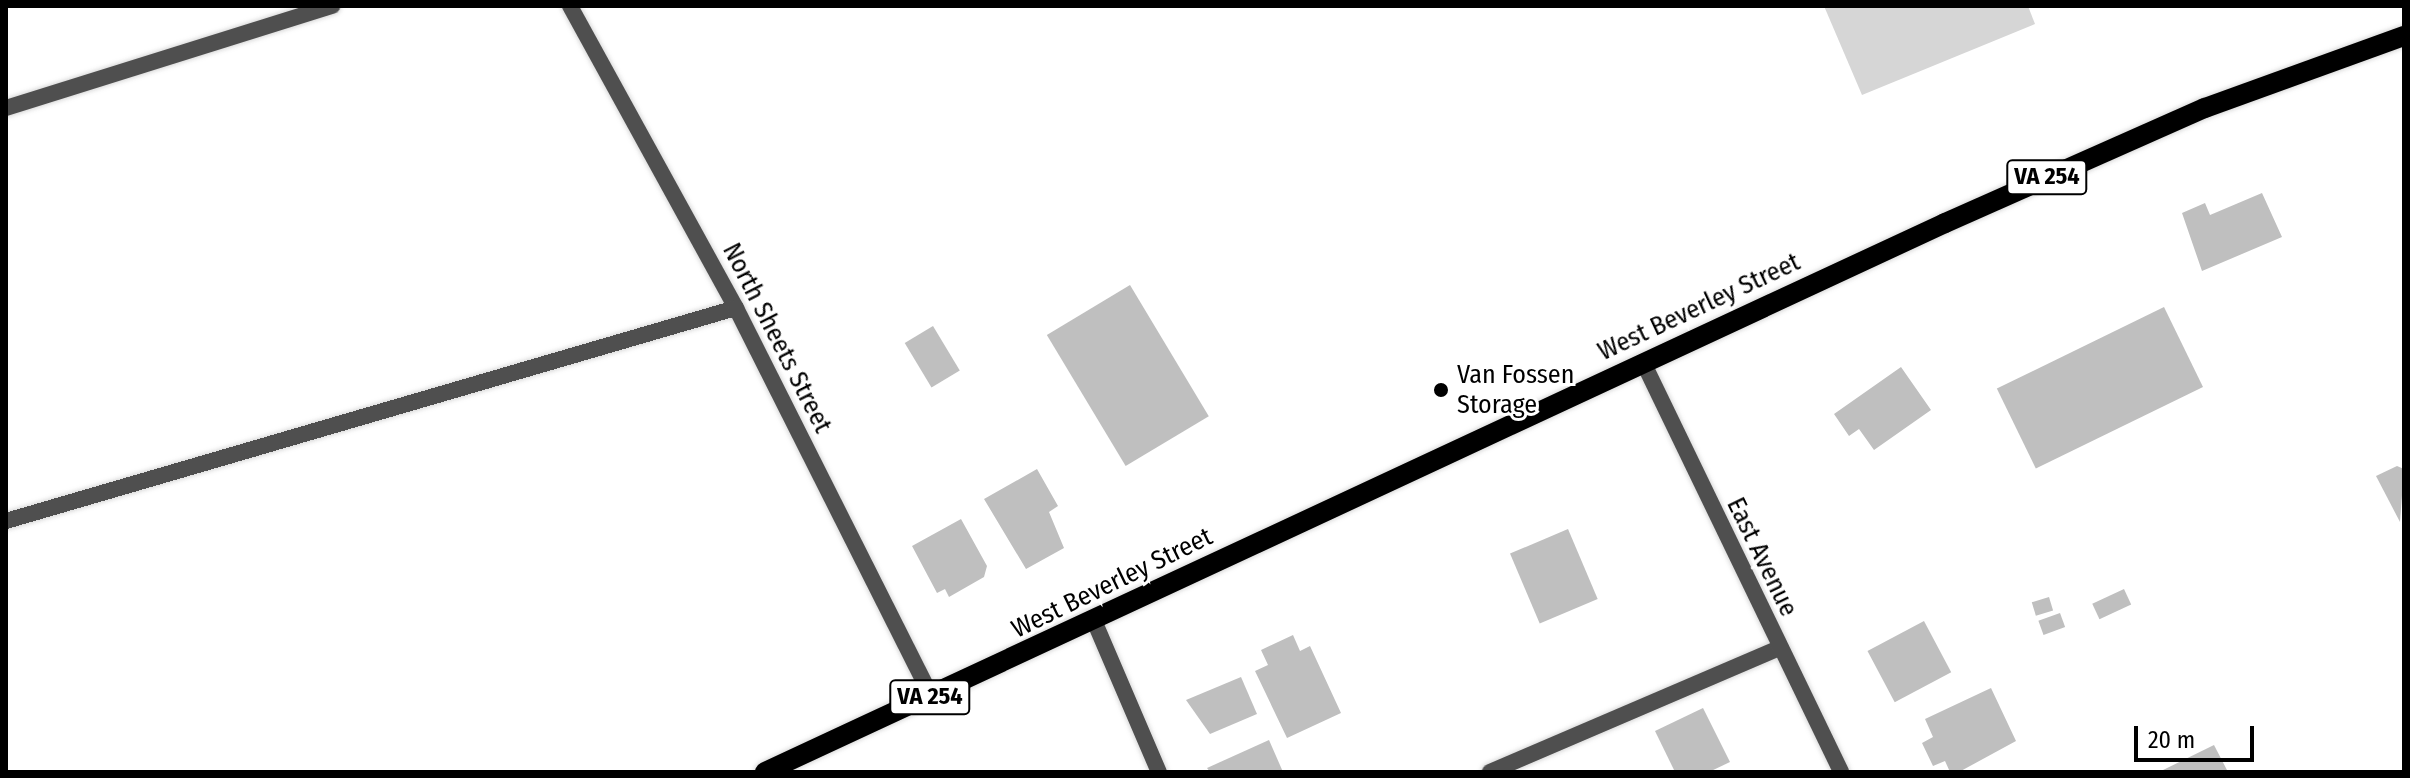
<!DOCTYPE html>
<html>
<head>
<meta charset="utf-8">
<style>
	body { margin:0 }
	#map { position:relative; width:2410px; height:778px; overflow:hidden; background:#fff; font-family:"Fira Sans Condensed",sans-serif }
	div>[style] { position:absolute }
	.green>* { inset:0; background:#d6d6d6 }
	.building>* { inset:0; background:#bfbfbf; transform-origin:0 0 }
	.roads { filter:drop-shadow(0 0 2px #dbdbdb) drop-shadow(0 0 2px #dbdbdb) }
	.lane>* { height:16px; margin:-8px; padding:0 8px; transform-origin:8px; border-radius:8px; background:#4f4f4f }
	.street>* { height:16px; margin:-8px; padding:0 8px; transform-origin:8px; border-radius:8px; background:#4f4f4f }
	.primary>* { height:20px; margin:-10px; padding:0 10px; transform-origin:10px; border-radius:10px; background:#000 }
	.dots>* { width:22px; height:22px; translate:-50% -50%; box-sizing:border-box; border:4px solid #fff; border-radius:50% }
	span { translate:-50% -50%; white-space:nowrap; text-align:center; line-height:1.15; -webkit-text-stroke:6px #fff; paint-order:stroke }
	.shield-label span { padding:2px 6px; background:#fff; border:2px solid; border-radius:6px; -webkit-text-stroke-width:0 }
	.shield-label { font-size:24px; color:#000; font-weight:700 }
	.street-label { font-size:26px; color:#000 }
	.poi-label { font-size:26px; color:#000 }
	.left { translate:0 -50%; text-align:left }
	.frame { position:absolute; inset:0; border:8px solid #000; pointer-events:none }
	.scale { position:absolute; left:2134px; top:726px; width:120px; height:36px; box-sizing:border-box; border:4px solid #000; border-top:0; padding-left:10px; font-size:24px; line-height:28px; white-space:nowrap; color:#000; -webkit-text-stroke:6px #fff; paint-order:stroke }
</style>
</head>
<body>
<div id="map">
	<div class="green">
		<i style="clip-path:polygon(1824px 6px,2028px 6px,2035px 24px,1862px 95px)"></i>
	</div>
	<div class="building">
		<i style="clip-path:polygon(2262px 193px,2282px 237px,2202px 271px,2182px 213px,2205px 203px,2210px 215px)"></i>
		<i style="left:1130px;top:285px;width:153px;height:97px;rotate:59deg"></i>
		<i style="left:2164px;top:307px;width:89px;height:186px;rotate:64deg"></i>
		<i style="left:933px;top:326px;width:52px;height:33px;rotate:59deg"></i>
		<i style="clip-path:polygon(1901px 367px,1931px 410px,1874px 450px,1859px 429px,1849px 436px,1834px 414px)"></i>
		<i style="clip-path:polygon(2397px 466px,2404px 469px,2400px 522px,2376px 476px)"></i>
		<i style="clip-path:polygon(1037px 469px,1058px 506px,1049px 512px,1064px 548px,1026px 569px,984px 499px)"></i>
		<i style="clip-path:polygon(961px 519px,987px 566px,984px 577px,949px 597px,945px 589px,937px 593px,912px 546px)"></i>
		<i style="left:1568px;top:529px;width:76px;height:63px;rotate:67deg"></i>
		<i style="left:2124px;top:589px;width:17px;height:35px;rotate:65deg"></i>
		<i style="left:2049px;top:597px;width:14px;height:18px;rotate:73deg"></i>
		<i style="left:2060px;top:613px;width:15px;height:23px;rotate:70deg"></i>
		<i style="left:1924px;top:621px;width:58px;height:64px;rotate:62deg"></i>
		<i style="clip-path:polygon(1293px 635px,1300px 651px,1310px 646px,1341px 713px,1287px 738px,1255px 671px,1268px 665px,1261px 650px)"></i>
		<i style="clip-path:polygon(1241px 677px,1257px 714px,1210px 734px,1186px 700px)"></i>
		<i style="clip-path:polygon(1991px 688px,2016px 741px,1959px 772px,1950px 772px,1945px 761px,1933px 766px,1922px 743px,1933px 737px,1925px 719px)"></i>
		<i style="clip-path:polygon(1703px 708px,1730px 762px,1709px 772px,1675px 772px,1655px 731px)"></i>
		<i style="clip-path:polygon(1269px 740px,1283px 772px,1210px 772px,1207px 768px)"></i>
		<i style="clip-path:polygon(2214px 745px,2228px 772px,2159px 772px)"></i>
	</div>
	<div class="roads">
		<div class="lane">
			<i style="left:6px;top:521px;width:760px;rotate:-16.27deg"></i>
			<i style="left:1490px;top:772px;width:314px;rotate:-23.2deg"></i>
		</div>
		<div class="street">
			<i style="left:570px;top:6px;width:345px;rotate:61.2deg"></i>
			<i style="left:736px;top:308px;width:436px;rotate:63.3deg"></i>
			<i style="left:6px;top:108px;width:342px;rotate:-17.4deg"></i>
			<i style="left:1643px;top:362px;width:455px;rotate:64.2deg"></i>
			<i style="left:1095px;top:623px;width:162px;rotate:66.8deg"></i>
		</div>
		<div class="primary">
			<i style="left:765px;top:772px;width:1301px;rotate:-24.95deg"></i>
			<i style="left:1945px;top:223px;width:284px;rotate:-23.9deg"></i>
			<i style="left:2205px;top:108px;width:212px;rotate:-19.9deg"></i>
		</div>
	</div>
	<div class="dots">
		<i style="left:1441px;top:390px;background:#000"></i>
	</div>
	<div class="shield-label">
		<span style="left:2047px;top:177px">VA 254</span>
		<span style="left:930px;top:697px">VA 254</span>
	</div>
	<div class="street-label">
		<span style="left:1699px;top:307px;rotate:-25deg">West Beverley Street</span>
		<span style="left:777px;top:338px;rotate:63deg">North Sheets Street</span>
		<span style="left:1762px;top:557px;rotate:64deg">East Avenue</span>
		<span style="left:1112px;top:583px;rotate:-26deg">West Beverley Street</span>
	</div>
	<div class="poi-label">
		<span class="left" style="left:1457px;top:390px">Van Fossen<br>Storage</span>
	</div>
	<div class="frame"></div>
	<div class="scale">20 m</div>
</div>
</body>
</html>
